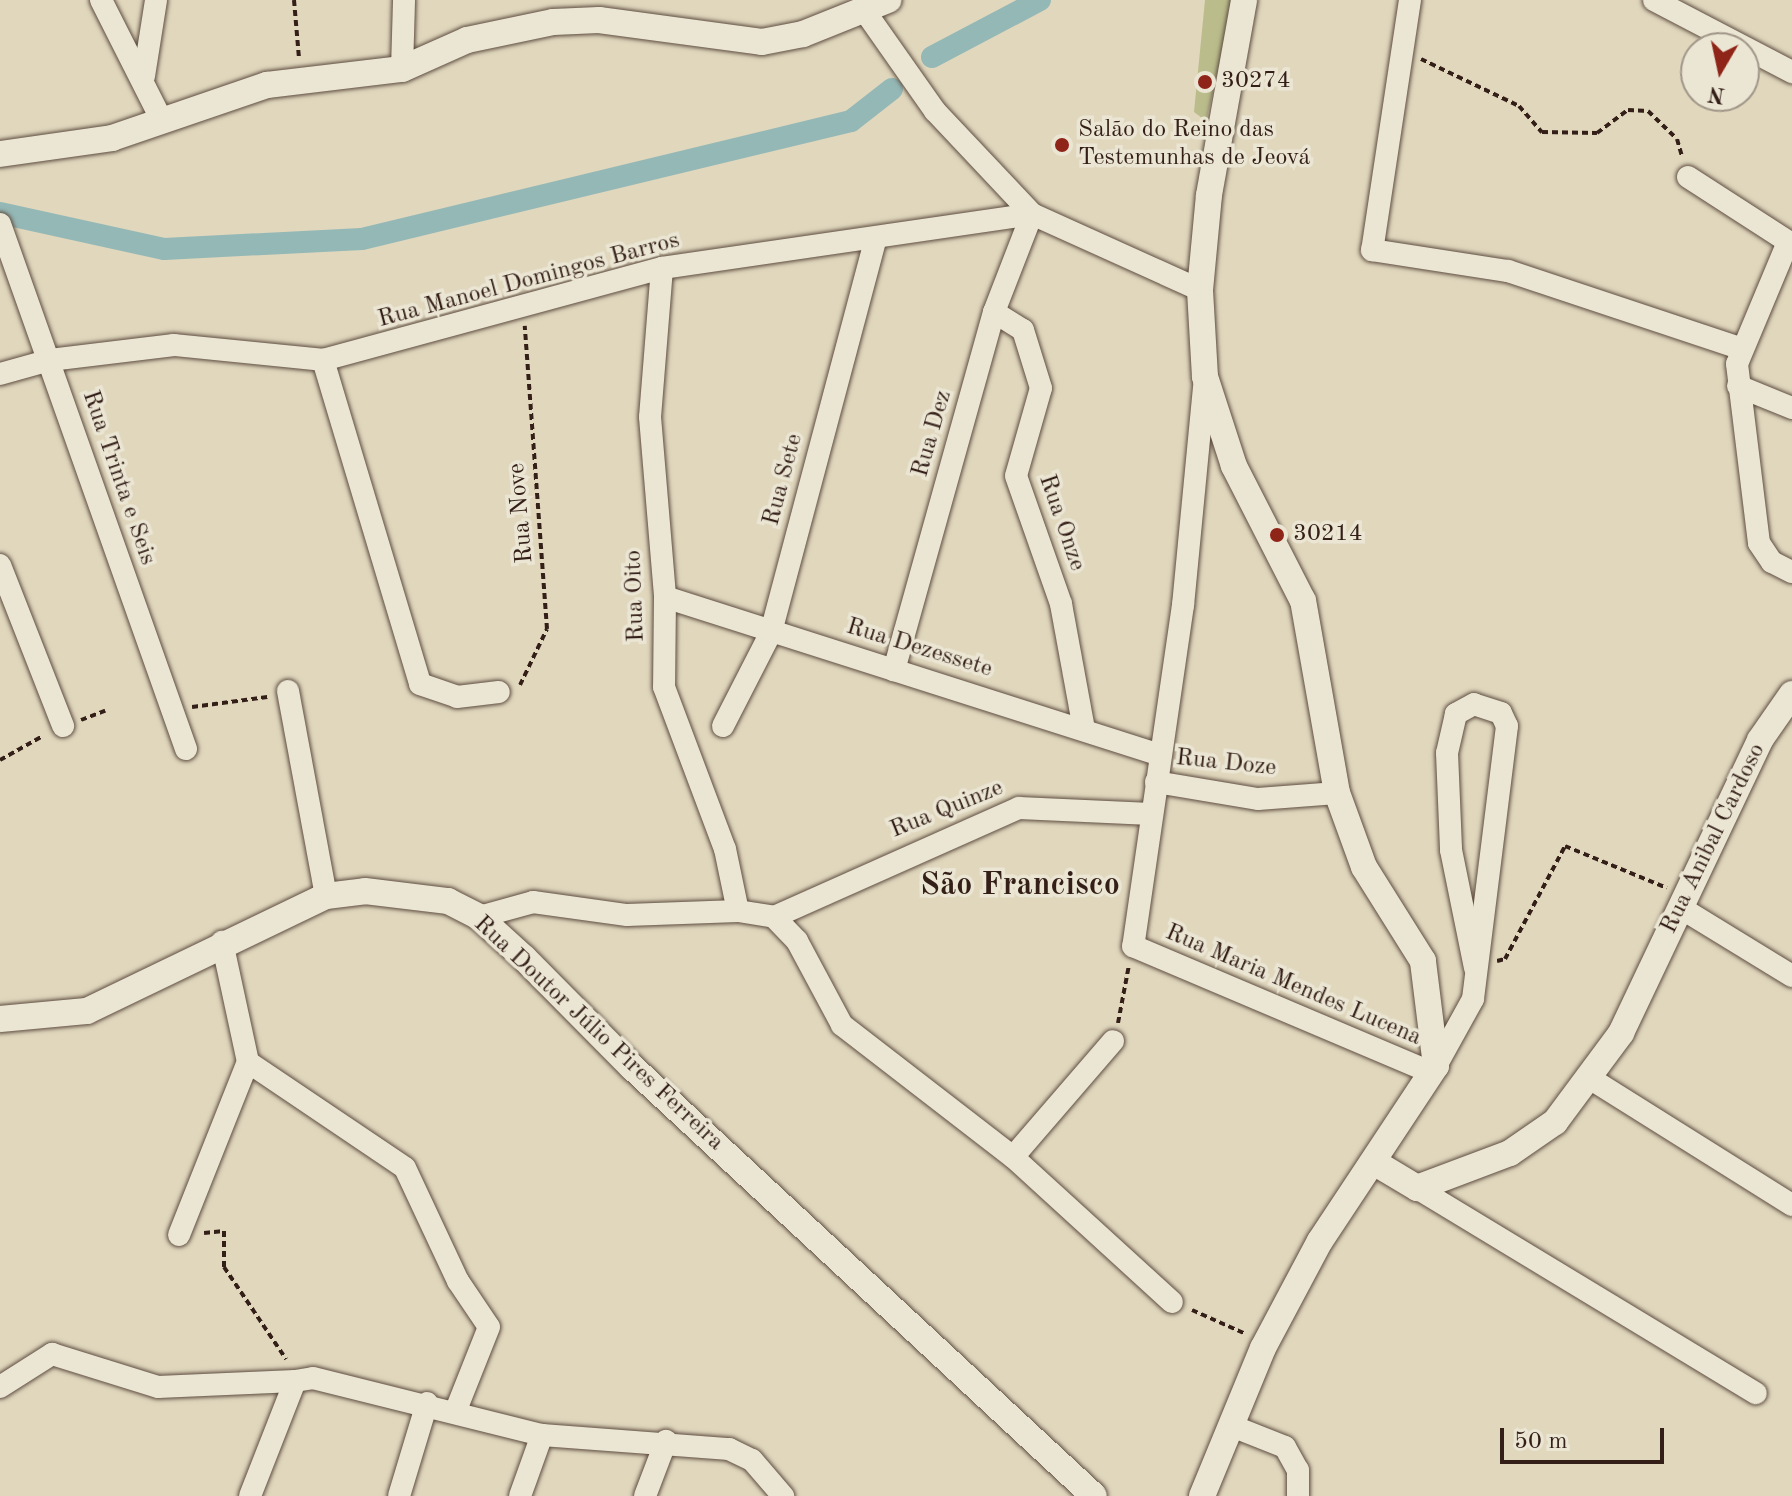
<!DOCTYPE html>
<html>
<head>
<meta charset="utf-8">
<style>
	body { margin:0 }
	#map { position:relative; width:1792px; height:1496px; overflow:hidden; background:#e0d7bd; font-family:"Old Standard TT",serif }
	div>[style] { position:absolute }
	.green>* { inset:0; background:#babc8c }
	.canal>* { height:22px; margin:-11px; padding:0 11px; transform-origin:11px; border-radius:11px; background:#94b8b6 }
	.path>* { height:4px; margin-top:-2px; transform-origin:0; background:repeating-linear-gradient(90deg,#331f17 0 6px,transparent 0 10px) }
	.roads { filter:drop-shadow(0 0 2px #5e4d40) drop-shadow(0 0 2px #5e4d40) }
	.minor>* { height:22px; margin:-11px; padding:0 11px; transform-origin:11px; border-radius:11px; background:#ebe5d4 }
	.tertiary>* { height:26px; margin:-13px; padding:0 13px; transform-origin:13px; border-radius:13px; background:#ebe5d4 }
	.dots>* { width:22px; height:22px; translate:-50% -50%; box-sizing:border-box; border:4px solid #ebe5d4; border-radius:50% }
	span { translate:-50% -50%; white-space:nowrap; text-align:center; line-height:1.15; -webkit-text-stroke:7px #ebe5d4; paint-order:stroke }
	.poi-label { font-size:24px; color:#331f17 }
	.left { translate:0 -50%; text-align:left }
	.street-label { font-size:24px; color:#331f17 }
	.district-label { font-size:32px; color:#331f17; font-weight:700 }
	.north { position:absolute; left:1680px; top:32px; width:80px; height:80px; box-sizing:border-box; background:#ebe5d4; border:2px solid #a19688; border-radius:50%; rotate:189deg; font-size:22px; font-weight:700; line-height:32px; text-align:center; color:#331f17 }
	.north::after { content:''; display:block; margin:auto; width:28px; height:36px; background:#8f2418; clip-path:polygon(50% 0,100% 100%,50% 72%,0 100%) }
	.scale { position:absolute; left:1500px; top:1428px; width:164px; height:36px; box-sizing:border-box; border:4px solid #331f17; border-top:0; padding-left:10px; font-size:24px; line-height:28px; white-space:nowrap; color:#331f17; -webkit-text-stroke:6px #ebe5d4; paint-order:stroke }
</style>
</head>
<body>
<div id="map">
	<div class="green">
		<i style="clip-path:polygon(1205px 0,1235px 0,1206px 121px,1194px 112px)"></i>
	</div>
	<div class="canal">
		<i style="left:932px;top:57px;width:122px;rotate:-27.8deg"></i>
		<i style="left:0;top:213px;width:168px;rotate:12.4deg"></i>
		<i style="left:164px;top:249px;width:198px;rotate:-2.9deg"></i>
		<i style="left:362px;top:239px;width:503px;rotate:-13.57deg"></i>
		<i style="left:851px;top:121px;width:52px;rotate:-38deg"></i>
	</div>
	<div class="path">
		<i style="left:294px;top:0;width:58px;rotate:85.1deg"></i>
		<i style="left:1421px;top:59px;width:109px;rotate:25.6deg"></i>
		<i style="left:1519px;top:106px;width:35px;rotate:49deg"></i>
		<i style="left:1542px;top:132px;width:55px;rotate:1deg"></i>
		<i style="left:1597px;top:133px;width:39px;rotate:-37deg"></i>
		<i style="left:1628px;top:110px;width:20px;rotate:3deg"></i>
		<i style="left:1648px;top:111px;width:40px;rotate:44deg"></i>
		<i style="left:1677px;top:139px;width:18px;rotate:74deg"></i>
		<i style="left:520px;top:685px;width:62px;rotate:-64.3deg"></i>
		<i style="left:547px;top:629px;width:304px;rotate:-94.2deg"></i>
		<i style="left:192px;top:707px;width:76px;rotate:-7.6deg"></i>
		<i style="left:81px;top:720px;width:26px;rotate:-21deg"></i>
		<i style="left:0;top:760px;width:49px;rotate:-29.2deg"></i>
		<i style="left:1497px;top:961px;width:8px;rotate:-14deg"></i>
		<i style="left:1505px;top:959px;width:128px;rotate:-62deg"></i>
		<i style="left:1565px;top:846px;width:110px;rotate:22.4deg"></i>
		<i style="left:1118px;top:1023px;width:59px;rotate:-79.3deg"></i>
		<i style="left:204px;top:1233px;width:20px;rotate:-6deg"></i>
		<i style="left:224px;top:1231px;width:36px;rotate:90deg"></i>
		<i style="left:224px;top:1267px;width:111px;rotate:56deg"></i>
		<i style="left:1192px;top:1310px;width:59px;rotate:24deg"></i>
	</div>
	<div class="roads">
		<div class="minor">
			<i style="left:101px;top:0;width:133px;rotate:63.2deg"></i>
			<i style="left:1410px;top:0;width:253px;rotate:98.6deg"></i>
			<i style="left:1372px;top:250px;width:138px;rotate:8.8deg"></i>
			<i style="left:1508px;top:271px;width:244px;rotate:18.4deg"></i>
			<i style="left:1654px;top:0;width:156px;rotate:27.6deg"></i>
			<i style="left:864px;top:10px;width:123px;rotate:54.9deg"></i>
			<i style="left:935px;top:111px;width:141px;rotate:46.7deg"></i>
			<i style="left:1032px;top:214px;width:105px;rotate:111.2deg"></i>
			<i style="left:994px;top:312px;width:372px;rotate:105.6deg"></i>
			<i style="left:402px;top:69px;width:69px;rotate:-88.3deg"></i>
			<i style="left:144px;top:76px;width:77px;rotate:-81deg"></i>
			<i style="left:1688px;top:177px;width:124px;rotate:32.8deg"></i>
			<i style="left:0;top:224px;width:557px;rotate:70.49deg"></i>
			<i style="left:1788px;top:242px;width:132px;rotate:112.7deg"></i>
			<i style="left:1737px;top:364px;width:180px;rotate:83deg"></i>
			<i style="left:1759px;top:543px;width:23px;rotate:56deg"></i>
			<i style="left:1772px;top:562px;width:22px;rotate:27deg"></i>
			<i style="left:662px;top:268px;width:149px;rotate:94.6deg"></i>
			<i style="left:650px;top:417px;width:181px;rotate:85.2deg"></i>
			<i style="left:665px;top:597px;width:90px;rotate:90.6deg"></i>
			<i style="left:664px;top:687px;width:173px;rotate:69.4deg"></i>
			<i style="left:725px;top:849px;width:63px;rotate:78.2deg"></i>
			<i style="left:994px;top:312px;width:34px;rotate:32deg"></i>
			<i style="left:1023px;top:330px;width:61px;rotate:72.8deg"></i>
			<i style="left:1041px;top:388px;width:91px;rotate:105.9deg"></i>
			<i style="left:1016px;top:476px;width:136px;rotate:70.6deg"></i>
			<i style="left:1061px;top:604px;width:122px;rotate:79.6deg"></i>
			<i style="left:323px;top:360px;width:338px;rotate:73.3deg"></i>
			<i style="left:420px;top:684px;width:39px;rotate:19deg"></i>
			<i style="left:457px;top:697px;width:42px;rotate:-6.8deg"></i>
			<i style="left:0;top:374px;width:52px;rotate:-15.6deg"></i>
			<i style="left:50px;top:360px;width:125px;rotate:-6.9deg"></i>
			<i style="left:174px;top:345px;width:150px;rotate:5.7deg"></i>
			<i style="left:323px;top:360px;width:351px;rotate:-15.2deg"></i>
			<i style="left:662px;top:268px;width:374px;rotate:-8.3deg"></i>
			<i style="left:1032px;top:214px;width:184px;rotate:24.3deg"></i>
			<i style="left:1205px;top:377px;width:229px;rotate:95.5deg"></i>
			<i style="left:1183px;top:605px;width:345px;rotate:98.3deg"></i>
			<i style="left:1133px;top:946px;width:325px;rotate:23deg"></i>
			<i style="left:1738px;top:386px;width:58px;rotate:22.2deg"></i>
			<i style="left:0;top:565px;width:173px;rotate:68.6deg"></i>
			<i style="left:665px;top:597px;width:516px;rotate:17.7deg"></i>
			<i style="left:288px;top:691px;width:208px;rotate:79.5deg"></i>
			<i style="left:723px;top:726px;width:106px;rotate:-62.9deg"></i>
			<i style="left:771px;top:632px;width:406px;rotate:-75.1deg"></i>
			<i style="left:1156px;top:782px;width:103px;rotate:9.5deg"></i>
			<i style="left:1258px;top:799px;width:79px;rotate:-4.3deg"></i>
			<i style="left:1681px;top:908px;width:130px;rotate:31.5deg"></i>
			<i style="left:479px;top:917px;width:56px;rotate:-15.5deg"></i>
			<i style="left:533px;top:902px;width:95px;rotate:7.9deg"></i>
			<i style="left:627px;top:915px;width:111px;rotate:-2.1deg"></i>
			<i style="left:738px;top:911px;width:36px;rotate:9deg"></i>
			<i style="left:774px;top:917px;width:33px;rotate:46deg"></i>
			<i style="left:797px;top:941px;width:95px;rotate:61.8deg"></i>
			<i style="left:842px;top:1025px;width:216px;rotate:37.7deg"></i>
			<i style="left:1013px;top:1157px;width:215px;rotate:42.4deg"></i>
			<i style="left:774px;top:917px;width:268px;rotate:-24deg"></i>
			<i style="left:1019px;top:808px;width:132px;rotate:2.6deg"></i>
			<i style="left:248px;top:1062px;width:189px;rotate:34deg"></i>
			<i style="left:405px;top:1168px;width:125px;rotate:64.9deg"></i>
			<i style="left:458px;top:1281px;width:55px;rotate:56deg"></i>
			<i style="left:489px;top:1327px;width:89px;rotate:111.7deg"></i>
			<i style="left:1436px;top:1066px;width:77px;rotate:-61.1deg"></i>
			<i style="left:1473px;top:999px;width:275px;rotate:-82.9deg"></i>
			<i style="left:1507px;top:726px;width:14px;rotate:-115deg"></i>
			<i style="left:1501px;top:713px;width:28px;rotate:-162deg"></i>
			<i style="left:1474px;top:704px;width:21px;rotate:151deg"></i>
			<i style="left:1456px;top:714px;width:40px;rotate:103deg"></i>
			<i style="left:1447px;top:753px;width:97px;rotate:87.6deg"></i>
			<i style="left:1451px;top:850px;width:120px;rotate:78.5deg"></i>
			<i style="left:1591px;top:1079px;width:237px;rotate:32.1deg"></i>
			<i style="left:1013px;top:1157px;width:153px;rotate:-49.2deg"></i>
			<i style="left:1417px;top:1188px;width:396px;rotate:31.2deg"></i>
			<i style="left:179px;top:1235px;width:186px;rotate:-68.3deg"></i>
			<i style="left:248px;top:1062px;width:123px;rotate:-102.2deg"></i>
			<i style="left:0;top:1387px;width:62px;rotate:-32.4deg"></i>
			<i style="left:52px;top:1354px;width:111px;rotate:17.3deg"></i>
			<i style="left:158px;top:1387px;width:137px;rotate:-2.5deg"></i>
			<i style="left:1232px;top:1426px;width:57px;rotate:21.6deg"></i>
			<i style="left:1285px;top:1447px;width:26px;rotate:61deg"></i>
			<i style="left:1298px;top:1470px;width:26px;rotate:90deg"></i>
			<i style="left:250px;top:1496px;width:123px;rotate:-68.6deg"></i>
			<i style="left:295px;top:1381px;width:18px;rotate:-9deg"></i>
			<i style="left:313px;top:1378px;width:236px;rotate:14deg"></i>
			<i style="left:542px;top:1435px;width:188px;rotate:4.3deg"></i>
			<i style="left:729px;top:1449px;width:25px;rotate:26deg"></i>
			<i style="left:752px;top:1460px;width:48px;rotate:49.3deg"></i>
			<i style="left:399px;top:1496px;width:97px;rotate:-73.2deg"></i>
			<i style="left:520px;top:1496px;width:65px;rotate:-70.2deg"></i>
			<i style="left:645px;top:1496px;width:59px;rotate:-69.1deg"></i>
		</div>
		<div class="tertiary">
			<i style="left:0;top:154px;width:113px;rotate:-8.1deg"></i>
			<i style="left:112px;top:138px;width:164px;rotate:-18.9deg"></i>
			<i style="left:267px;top:85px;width:136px;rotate:-6.8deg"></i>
			<i style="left:402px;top:69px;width:71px;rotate:-24deg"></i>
			<i style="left:467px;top:40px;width:88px;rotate:-11.8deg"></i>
			<i style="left:553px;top:22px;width:46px;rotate:-2.5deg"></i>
			<i style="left:599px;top:20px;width:164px;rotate:7.7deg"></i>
			<i style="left:762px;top:42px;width:42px;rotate:-11deg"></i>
			<i style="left:803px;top:34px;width:92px;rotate:-21.8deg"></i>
			<i style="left:0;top:1019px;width:87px;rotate:-5.3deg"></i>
			<i style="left:87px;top:1011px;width:265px;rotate:-25.7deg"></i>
			<i style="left:326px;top:896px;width:39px;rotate:-7deg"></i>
			<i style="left:365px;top:891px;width:84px;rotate:6.9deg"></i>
			<i style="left:448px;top:901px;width:35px;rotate:27deg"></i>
			<i style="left:479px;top:917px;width:61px;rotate:42.3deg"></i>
			<i style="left:524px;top:958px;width:153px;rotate:45.3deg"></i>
			<i style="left:632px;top:1067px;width:630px;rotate:42.88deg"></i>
			<i style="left:1377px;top:1164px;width:47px;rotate:31deg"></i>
			<i style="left:1417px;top:1188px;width:99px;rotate:-20.6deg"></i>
			<i style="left:1510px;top:1153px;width:55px;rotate:-34.6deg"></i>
			<i style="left:1555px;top:1122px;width:111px;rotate:-53.4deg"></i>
			<i style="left:1621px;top:1033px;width:324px;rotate:-64.6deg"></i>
			<i style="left:1760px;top:740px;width:56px;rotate:-55.2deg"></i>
			<i style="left:1202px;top:1496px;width:160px;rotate:-67.6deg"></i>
			<i style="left:1263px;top:1348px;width:121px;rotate:-62deg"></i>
			<i style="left:1320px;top:1241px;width:210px;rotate:-56.5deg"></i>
			<i style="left:1436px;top:1066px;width:106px;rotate:-97.1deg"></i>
			<i style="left:1423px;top:961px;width:111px;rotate:-122.1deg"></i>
			<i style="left:1364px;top:867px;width:79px;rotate:-110deg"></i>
			<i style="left:1337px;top:793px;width:195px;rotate:-100deg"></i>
			<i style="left:1303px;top:601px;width:152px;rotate:-117.1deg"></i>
			<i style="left:1234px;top:466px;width:94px;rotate:-108deg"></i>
			<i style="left:1205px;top:377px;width:87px;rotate:-93.3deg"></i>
			<i style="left:1200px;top:290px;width:95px;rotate:-84.6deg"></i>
			<i style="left:1209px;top:195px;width:198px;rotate:-79.8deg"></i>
		</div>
	</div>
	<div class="dots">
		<i style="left:1205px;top:82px;background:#8f2418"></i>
		<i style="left:1062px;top:145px;background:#8f2418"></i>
		<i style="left:1277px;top:535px;background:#8f2418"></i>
	</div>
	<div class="poi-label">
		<span class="left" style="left:1221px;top:82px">30274</span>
		<span class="left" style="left:1078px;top:145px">Salão do Reino das<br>Testemunhas de Jeová</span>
		<span class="left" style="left:1293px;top:535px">30214</span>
	</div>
	<div class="street-label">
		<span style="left:529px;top:281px;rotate:-15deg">Rua Manoel Domingos Barros</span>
		<span style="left:933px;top:434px;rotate:-74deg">Rua Dez</span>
		<span style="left:118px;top:478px;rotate:71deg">Rua Trinta e Seis</span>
		<span style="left:784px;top:480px;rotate:-75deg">Rua Sete</span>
		<span style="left:522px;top:513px;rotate:-95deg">Rua Nove</span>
		<span style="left:1061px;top:523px;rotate:71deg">Rua Onze</span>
		<span style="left:636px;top:596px;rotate:-92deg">Rua Oito</span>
		<span style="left:919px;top:649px;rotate:17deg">Rua Dezessete</span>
		<span style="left:1226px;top:764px;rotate:6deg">Rua Doze</span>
		<span style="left:947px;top:810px;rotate:-22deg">Rua Quinze</span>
		<span style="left:1714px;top:839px;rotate:-64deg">Rua Anibal Cardoso</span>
		<span style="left:1293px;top:986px;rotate:23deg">Rua Maria Mendes Lucena</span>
		<span style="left:598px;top:1034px;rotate:43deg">Rua Doutor Júlio Pires Ferreira</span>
	</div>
	<div class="district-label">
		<span style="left:1020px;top:886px">São Francisco</span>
	</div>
	<div class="north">N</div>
	<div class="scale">50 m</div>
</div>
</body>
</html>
